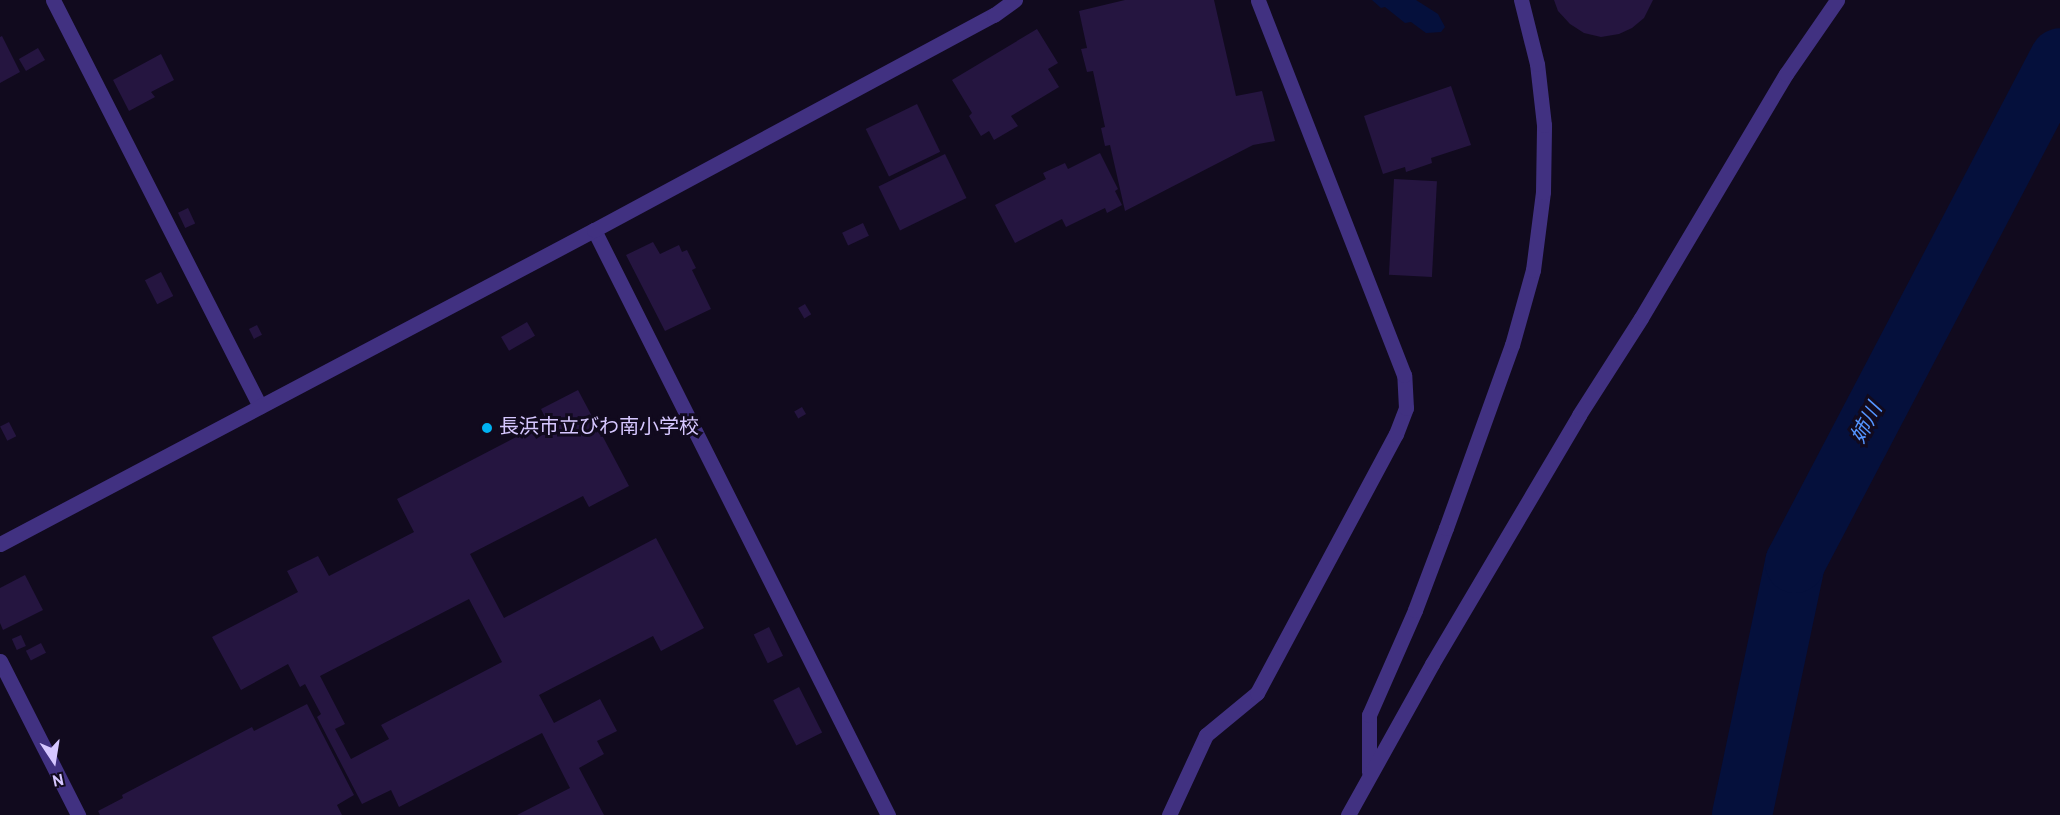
<!DOCTYPE html>
<html>
<head>
<meta charset="utf-8">
<style>
	body { margin:0 }
	#map { position:relative; width:2060px; height:815px; overflow:hidden; background:#110a1e; font-family:Overpass,"Noto Sans JP",sans-serif }
	div>[style] { position:absolute }
	.water>* { inset:0; background:#05103c }
	.river>* { height:60px; margin:-30px; padding:0 30px; transform-origin:30px; border-radius:30px; background:#05103c }
	.building>* { inset:0; background:#251540; transform-origin:0 0 }
	.minor>* { height:15px; margin:-7.5px; padding:0 7.5px; transform-origin:7.5px; border-radius:7.5px; background:#413181 }
	.dots>* { width:16px; height:16px; translate:-50% -50%; box-sizing:border-box; border:3px solid #110a1e; border-radius:50% }
	span { translate:-50% -50%; white-space:nowrap; text-align:center; line-height:1.15; -webkit-text-stroke:6px #110a1e; paint-order:stroke }
	.poi-label { font-size:20px; color:#d6c7ff }
	.left { translate:0 -50%; text-align:left }
	.water-label { font-size:21px; color:#5595ff; font-style:italic }
	.north { position:absolute; left:24px; top:731px; width:60px; height:60px; -webkit-text-stroke:4px #110a1e; paint-order:stroke; rotate:168deg; font-size:16px; font-weight:700; line-height:24px; text-align:center; color:#d6c7ff }
	.north::after { content:''; display:block; margin:auto; width:21px; height:27px; background:#d6c7ff; clip-path:polygon(50% 0,100% 100%,50% 72%,0 100%) }
</style>
</head>
<body>
<div id="map">
	<div class="water">
		<i style="clip-path:polygon(1372px 0,1416px 0,1438px 14px,1445px 27px,1441px 32px,1426px 33px,1411px 22px,1405px 23px,1385px 7px,1381px 8px)"></i>
	</div>
	<div class="river">
		<i style="left:1742px;top:815px;width:258px;rotate:-78.1deg"></i>
		<i style="left:1795px;top:563px;width:570px;rotate:-62.31deg"></i>
	</div>
	<div class="building">
		<i style="clip-path:polygon(1125px 0,1214px 0,1236px 96px,1262px 91px,1275px 141px,1253px 145px,1125px 211px,1110px 145px,1105px 146px,1101px 128px,1105px 127px,1093px 71px,1087px 72px,1081px 49px,1087px 48px,1079px 11px)"></i>
		<i style="clip-path:polygon(1554px 0,1653px 0,1644px 18px,1632px 28px,1619px 34px,1601px 37px,1584px 33px,1570px 24px,1558px 11px)"></i>
		<i style="clip-path:polygon(1037px 29px,1058px 63px,1048px 69px,1059px 87px,1011px 116px,1018px 126px,994px 140px,989px 131px,981px 136px,969px 116px,972px 113px,952px 80px)"></i>
		<i style="clip-path:polygon(2px 36px,20px 72px,0 83px,0 37px)"></i>
		<i style="left:38px;top:48px;width:14px;height:22px;rotate:60deg"></i>
		<i style="clip-path:polygon(161px 54px,174px 80px,151px 92px,155px 97px,129px 111px,113px 80px)"></i>
		<i style="clip-path:polygon(1451px 86px,1471px 145px,1431px 158px,1432px 163px,1406px 172px,1405px 167px,1383px 174px,1364px 116px)"></i>
		<i style="left:917px;top:104px;width:53px;height:57px;rotate:64deg"></i>
		<i style="clip-path:polygon(1100px 153px,1118px 189px,1115px 191px,1122px 205px,1107px 213px,1105px 208px,1066px 227px,1062px 219px,1015px 243px,995px 205px,1046px 179px,1043px 173px,1065px 163px,1068px 169px)"></i>
		<i style="left:945px;top:154px;width:49px;height:74px;rotate:64deg"></i>
		<i style="left:1394px;top:179px;width:43px;height:96px;rotate:3deg"></i>
		<i style="left:188px;top:208px;width:17px;height:11px;rotate:65deg"></i>
		<i style="left:863px;top:223px;width:14px;height:23px;rotate:65deg"></i>
		<i style="clip-path:polygon(653px 242px,660px 254px,679px 245px,682px 252px,687px 250px,696px 268px,692px 270px,711px 309px,665px 331px,626px 255px)"></i>
		<i style="left:161px;top:272px;width:27px;height:18px;rotate:63deg"></i>
		<i style="left:805px;top:304px;width:12px;height:8px;rotate:59deg"></i>
		<i style="left:527px;top:322px;width:16px;height:30px;rotate:60deg"></i>
		<i style="left:257px;top:325px;width:11px;height:9px;rotate:63deg"></i>
		<i style="clip-path:polygon(evenodd,578px 390px,629px 486px,589px 507px,583px 496px,470px 554px,504px 618px,656px 538px,704px 628px,661px 651px,653px 636px,539px 695px,554px 723px,600px 699px,617px 731px,597px 741px,604px 754px,579px 768px,604px 815px,517px 815px,570px 788px,542px 733px,399px 807px,391px 790px,362px 804px,317px 717px,321px 714px,305px 684px,300px 687px,288px 664px,241px 690px,212px 637px,298px 592px,287px 571px,318px 556px,329px 576px,414px 532px,397px 499px,547px 421px,541px 409px,578px 390px,469px 599px,502px 662px,381px 725px,389px 739px,351px 759px,335px 729px,345px 724px,320px 676px,469px 599px)"></i>
		<i style="left:802px;top:407px;width:8px;height:9px;rotate:60deg"></i>
		<i style="left:9px;top:422px;width:16px;height:10px;rotate:63deg"></i>
		<i style="clip-path:polygon(25px 575px,43px 610px,3px 630px,0 623px,0 588px)"></i>
		<i style="left:769px;top:627px;width:32px;height:17px;rotate:64deg"></i>
		<i style="left:21px;top:635px;width:12px;height:10px;rotate:66deg"></i>
		<i style="left:41px;top:643px;width:11px;height:17px;rotate:63deg"></i>
		<i style="left:799px;top:687px;width:51px;height:29px;rotate:63deg"></i>
		<i style="clip-path:polygon(307px 704px,354px 795px,337px 805px,342px 815px,100px 815px,98px 811px,123px 798px,122px 795px,252px 727px,254px 731px)"></i>
	</div>
	<div class="minor">
		<i style="left:53px;top:0;width:456px;rotate:63deg"></i>
		<i style="left:594px;top:230px;width:655px;rotate:63.32deg"></i>
		<i style="left:0;top:544px;width:672px;rotate:-27.86deg"></i>
		<i style="left:594px;top:230px;width:454px;rotate:-28.3deg"></i>
		<i style="left:994px;top:15px;width:26px;rotate:-36deg"></i>
		<i style="left:0;top:661px;width:173px;rotate:63.1deg"></i>
		<i style="left:1369px;top:772px;width:57px;rotate:-90deg"></i>
		<i style="left:1369px;top:715px;width:115px;rotate:-66.3deg"></i>
		<i style="left:1415px;top:610px;width:88px;rotate:-69.3deg"></i>
		<i style="left:1446px;top:528px;width:195px;rotate:-70.2deg"></i>
		<i style="left:1512px;top:345px;width:78px;rotate:-74.4deg"></i>
		<i style="left:1533px;top:270px;width:79px;rotate:-82.7deg"></i>
		<i style="left:1543px;top:192px;width:67px;rotate:-89.1deg"></i>
		<i style="left:1544px;top:125px;width:61px;rotate:-96.5deg"></i>
		<i style="left:1537px;top:64px;width:66px;rotate:-104deg"></i>
		<i style="left:1169px;top:815px;width:88px;rotate:-65.2deg"></i>
		<i style="left:1206px;top:735px;width:66px;rotate:-39.5deg"></i>
		<i style="left:1257px;top:693px;width:294px;rotate:-61.8deg"></i>
		<i style="left:1396px;top:434px;width:28px;rotate:-69deg"></i>
		<i style="left:1406px;top:408px;width:33px;rotate:-93deg"></i>
		<i style="left:1404px;top:375px;width:402px;rotate:-111.3deg"></i>
		<i style="left:1348px;top:815px;width:173px;rotate:-60.9deg"></i>
		<i style="left:1432px;top:664px;width:289px;rotate:-59.4deg"></i>
		<i style="left:1579px;top:415px;width:115px;rotate:-57.4deg"></i>
		<i style="left:1641px;top:318px;width:284px;rotate:-59.3deg"></i>
		<i style="left:1786px;top:74px;width:90px;rotate:-55.4deg"></i>
	</div>
	<div class="dots">
		<i style="left:487px;top:428px;background:#00b2f2"></i>
	</div>
	<div class="poi-label">
		<span class="left" style="left:499px;top:428px">長浜市立びわ南小学校</span>
	</div>
	<div class="water-label">
		<span style="left:1868px;top:424px;rotate:-62deg">姉川</span>
	</div>
	<div class="north">N</div>
</div>
</body>
</html>
